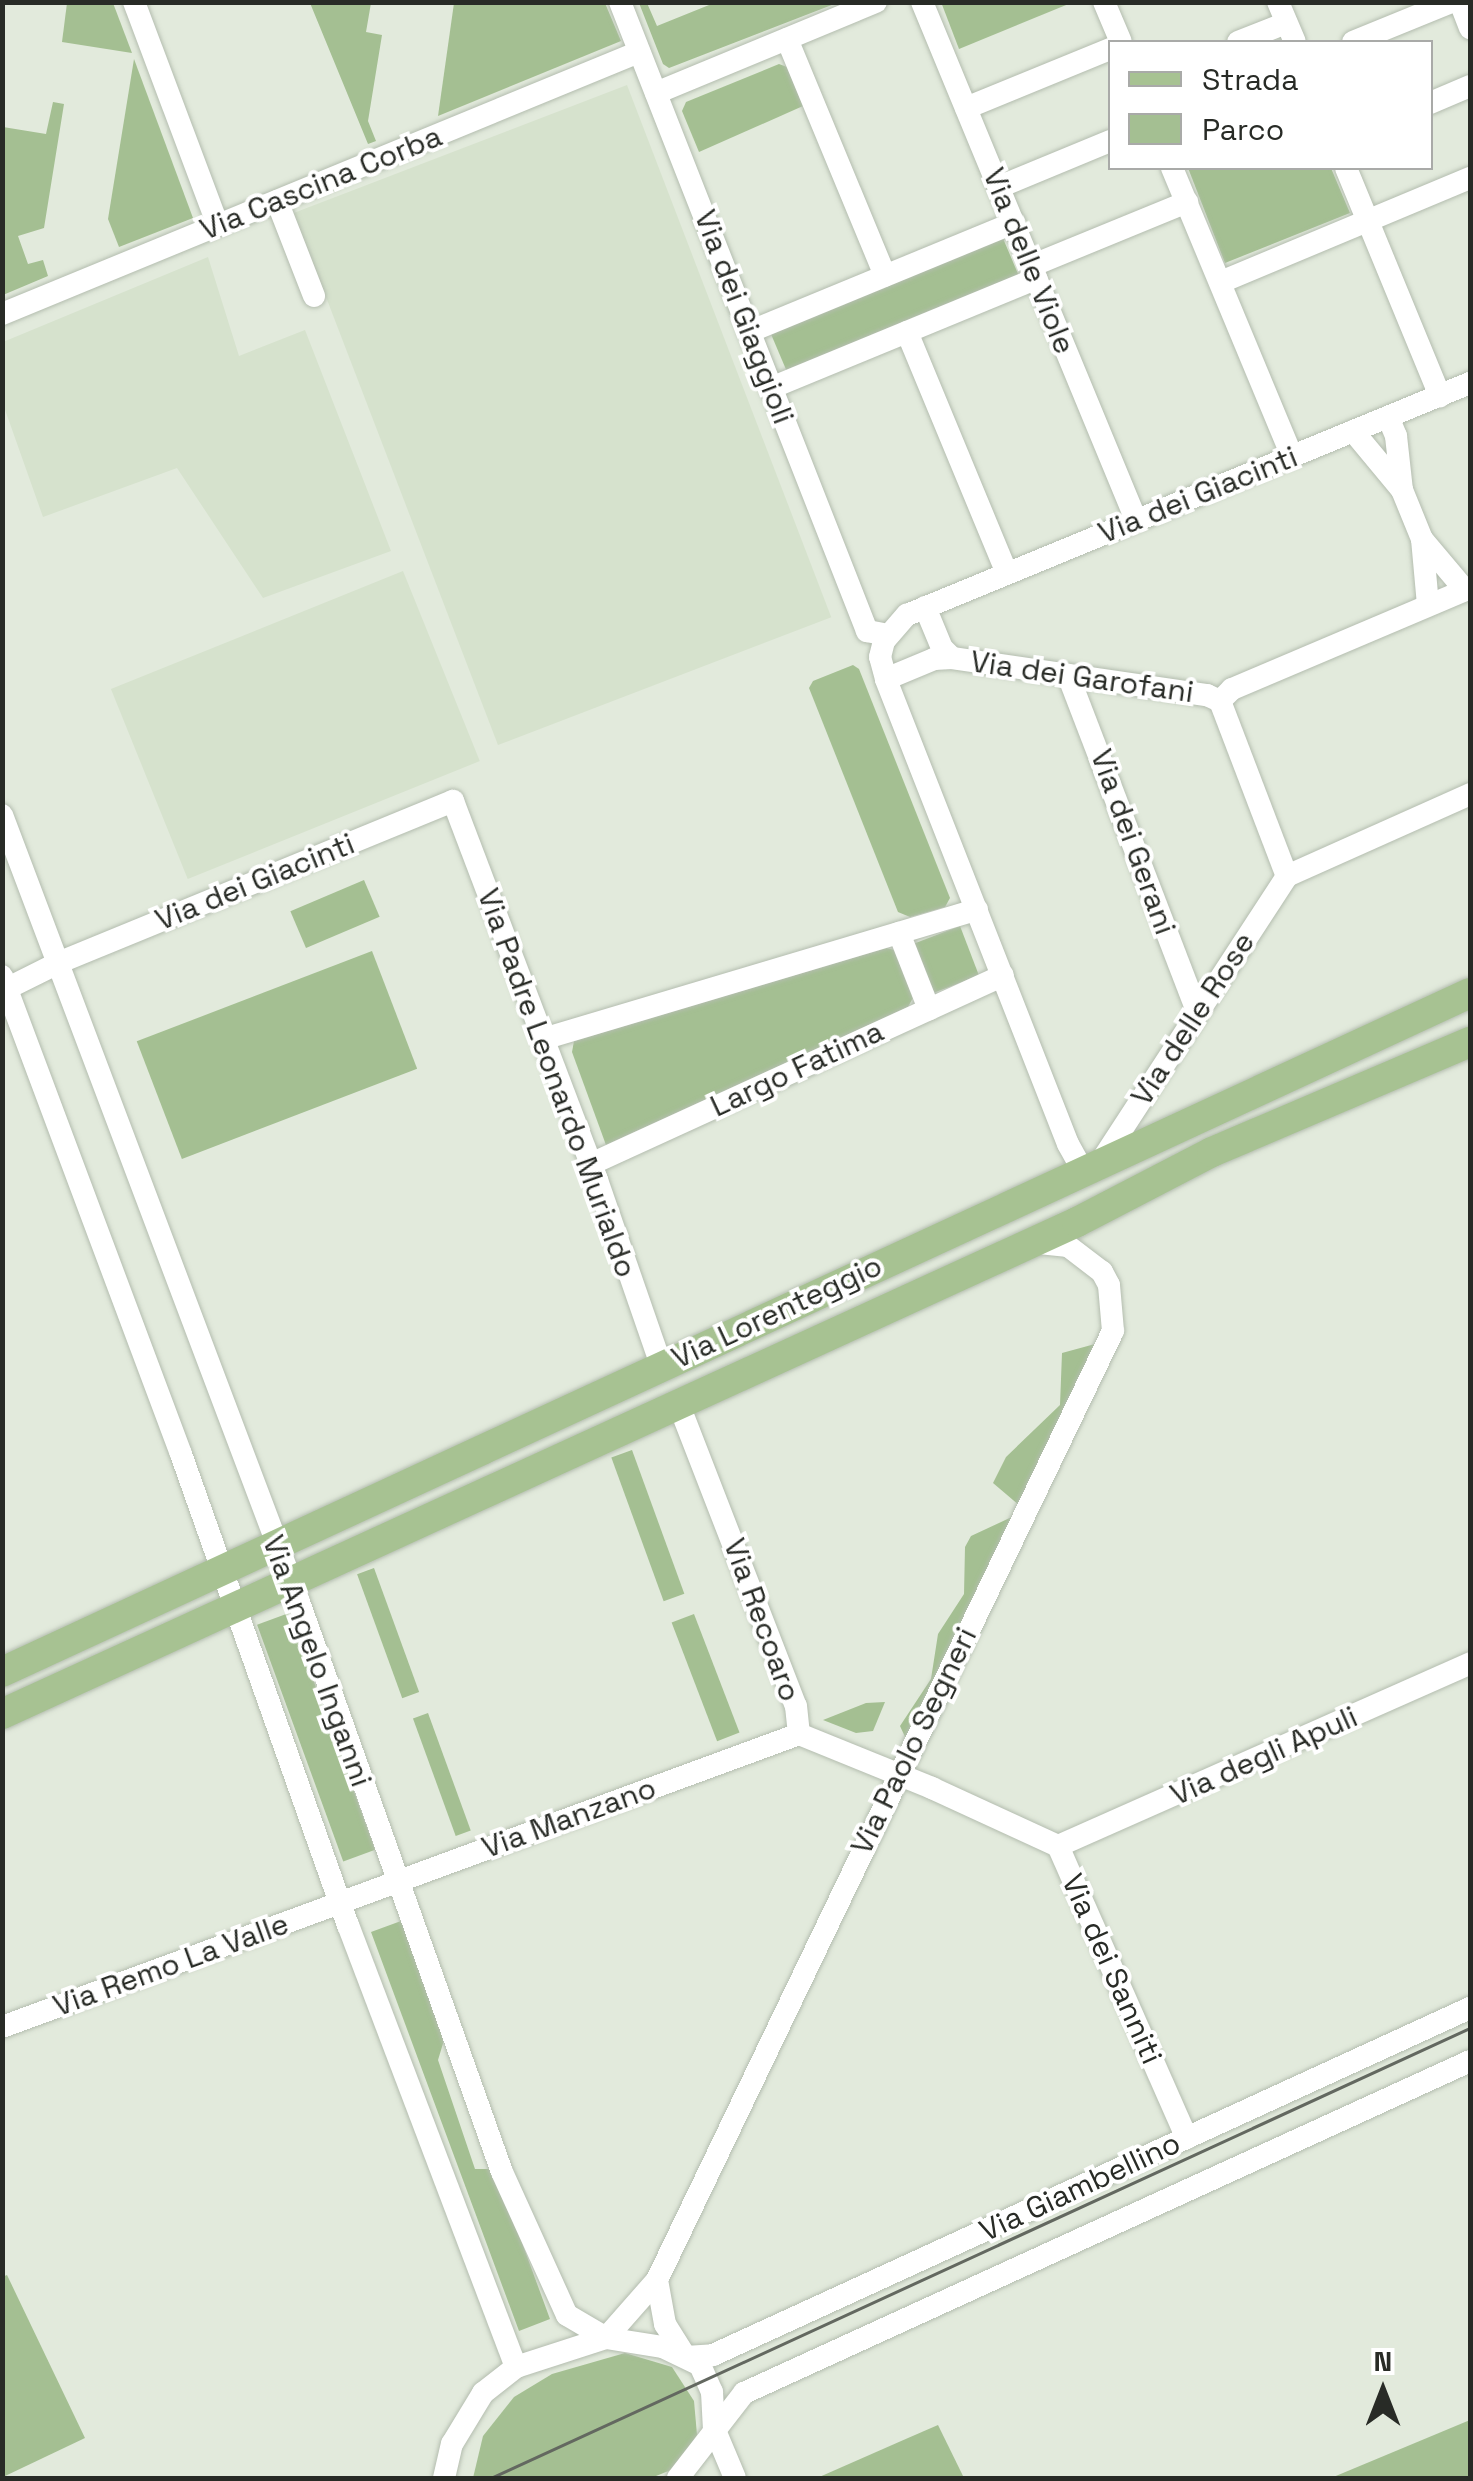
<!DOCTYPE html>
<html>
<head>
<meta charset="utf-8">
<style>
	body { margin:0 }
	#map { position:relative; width:1473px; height:2481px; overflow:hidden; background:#e2eadc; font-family:"Space Grotesk",sans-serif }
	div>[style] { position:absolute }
	.built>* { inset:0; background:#d6e2cd; transform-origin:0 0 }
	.green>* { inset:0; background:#a4bf92; transform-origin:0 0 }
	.roads { filter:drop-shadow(0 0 2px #b4bdaf) drop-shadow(0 0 2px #b4bdaf) }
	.minor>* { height:22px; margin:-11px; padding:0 11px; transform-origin:11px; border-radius:11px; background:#fff }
	.major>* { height:30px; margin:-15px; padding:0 15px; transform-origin:15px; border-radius:15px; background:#a7c292 }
	.tram>* { height:2.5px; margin:-1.25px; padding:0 1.25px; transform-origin:1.25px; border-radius:1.25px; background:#636860 }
	span { translate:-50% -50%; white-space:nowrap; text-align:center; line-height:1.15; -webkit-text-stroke:8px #fff; paint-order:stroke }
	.street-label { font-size:30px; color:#282b26 }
	.frame { position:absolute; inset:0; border:5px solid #282b26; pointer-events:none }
	.legend { position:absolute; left:1108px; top:40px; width:325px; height:130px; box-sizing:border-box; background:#fff; border:2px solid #a9aaa8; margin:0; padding:12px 18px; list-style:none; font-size:30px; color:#282b26 }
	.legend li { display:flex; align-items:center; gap:20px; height:50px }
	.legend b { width:50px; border:2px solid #a9aaa8 }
	.north { position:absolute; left:1333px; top:2341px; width:100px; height:100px; -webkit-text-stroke:8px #fff; paint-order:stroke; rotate:0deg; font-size:28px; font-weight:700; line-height:40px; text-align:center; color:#282b26 }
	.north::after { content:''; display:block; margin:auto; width:35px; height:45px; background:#282b26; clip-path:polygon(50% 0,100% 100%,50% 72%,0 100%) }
</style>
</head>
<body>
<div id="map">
	<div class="built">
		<i style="left:627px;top:85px;width:570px;height:357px;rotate:69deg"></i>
		<i style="clip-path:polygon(208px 257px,239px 356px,305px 330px,391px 551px,263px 598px,177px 468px,43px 517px,3px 404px,3px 342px)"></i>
		<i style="left:403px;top:571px;width:205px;height:315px;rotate:68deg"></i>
	</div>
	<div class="green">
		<i style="clip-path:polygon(941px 2px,1071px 2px,1071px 3px,959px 49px)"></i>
		<i style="clip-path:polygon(67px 3px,113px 3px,132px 53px,62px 42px)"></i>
		<i style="clip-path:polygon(310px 3px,371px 3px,366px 32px,382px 35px,368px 121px,376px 141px,368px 144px)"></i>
		<i style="clip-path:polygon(454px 3px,605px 3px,621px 41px,438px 116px)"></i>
		<i style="clip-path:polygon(639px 3px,647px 3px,657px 26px,714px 3px,837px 3px,669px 68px,663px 64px)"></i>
		<i style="clip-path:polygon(134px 59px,193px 218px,119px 247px,108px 219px)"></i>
		<i style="clip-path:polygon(779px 64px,787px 67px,803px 106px,699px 152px,682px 111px,686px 102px)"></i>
		<i style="clip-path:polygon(53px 102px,64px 104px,44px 228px,18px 236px,28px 264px,43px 260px,48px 276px,3px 295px,3px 127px,46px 134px)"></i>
		<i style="clip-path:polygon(1188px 168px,1331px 168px,1350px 213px,1225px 263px)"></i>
		<i style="left:1002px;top:236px;width:44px;height:251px;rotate:67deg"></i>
		<i style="clip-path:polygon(853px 665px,859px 669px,950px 898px,945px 907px,910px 917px,898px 912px,809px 688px,813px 681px)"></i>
		<i style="left:364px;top:880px;width:40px;height:80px;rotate:67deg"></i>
		<i style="left:960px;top:926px;width:53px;height:49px;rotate:69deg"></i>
		<i style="clip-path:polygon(886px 948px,895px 950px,914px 996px,908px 1007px,606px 1145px,572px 1052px,574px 1041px)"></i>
		<i style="left:372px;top:951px;width:126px;height:252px;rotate:69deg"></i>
		<i style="clip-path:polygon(1095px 1344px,1019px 1505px,993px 1483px,1006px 1457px,1060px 1405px,1062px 1353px)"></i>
		<i style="left:632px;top:1450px;width:153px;height:22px;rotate:70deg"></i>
		<i style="clip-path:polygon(1014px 1516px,907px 1741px,900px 1726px,931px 1679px,938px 1634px,964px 1594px,965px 1547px,971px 1536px)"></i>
		<i style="left:374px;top:1568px;width:132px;height:18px;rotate:70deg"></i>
		<i style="left:289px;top:1613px;width:252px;height:34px;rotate:70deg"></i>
		<i style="left:694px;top:1614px;width:127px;height:24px;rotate:69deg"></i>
		<i style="clip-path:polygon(885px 1702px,873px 1731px,856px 1733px,823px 1720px,866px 1703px)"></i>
		<i style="left:428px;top:1713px;width:125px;height:16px;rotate:70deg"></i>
		<i style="clip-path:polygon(401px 1921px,445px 2037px,438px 2060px,475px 2169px,495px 2169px,550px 2319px,519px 2331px,371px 1932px)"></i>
		<i style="clip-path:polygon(7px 2275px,85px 2438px,3px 2477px,2px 2277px)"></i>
		<i style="clip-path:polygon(625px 2353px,672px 2367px,694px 2401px,697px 2435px,676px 2468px,651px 2478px,473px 2478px,483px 2436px,514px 2397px,552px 2374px)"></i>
		<i style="clip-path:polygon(1470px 2420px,1470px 2478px,1331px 2478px)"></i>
		<i style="clip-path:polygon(938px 2425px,964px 2478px,817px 2478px,908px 2438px)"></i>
	</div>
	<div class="roads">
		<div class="minor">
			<i style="left:134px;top:2px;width:238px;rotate:69.4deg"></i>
			<i style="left:620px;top:2px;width:676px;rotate:68.56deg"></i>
			<i style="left:867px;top:631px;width:20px;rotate:11deg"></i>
			<i style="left:922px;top:2px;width:560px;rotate:67.55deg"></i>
			<i style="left:1104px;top:2px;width:43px;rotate:67deg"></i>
			<i style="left:1278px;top:2px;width:43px;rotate:67deg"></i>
			<i style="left:1460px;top:2px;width:28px;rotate:69deg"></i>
			<i style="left:787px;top:39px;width:256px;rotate:67.5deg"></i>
			<i style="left:1238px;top:42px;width:52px;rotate:-21.6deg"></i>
			<i style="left:1353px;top:42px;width:106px;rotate:-22.2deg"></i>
			<i style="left:656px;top:93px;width:238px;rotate:-22.5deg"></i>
			<i style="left:1430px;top:103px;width:43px;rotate:-23deg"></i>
			<i style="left:966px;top:108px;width:156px;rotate:-22.3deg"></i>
			<i style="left:1172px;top:168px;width:312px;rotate:67.4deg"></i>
			<i style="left:1346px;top:168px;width:247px;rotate:67.6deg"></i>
			<i style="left:999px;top:187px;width:120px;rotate:-22.5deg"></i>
			<i style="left:277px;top:201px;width:102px;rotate:68.7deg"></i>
			<i style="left:1031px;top:266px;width:169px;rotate:-22.3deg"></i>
			<i style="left:1221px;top:282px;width:270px;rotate:-22.7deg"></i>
			<i style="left:2px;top:314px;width:689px;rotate:-22.36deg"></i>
			<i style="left:749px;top:332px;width:287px;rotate:-22.4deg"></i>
			<i style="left:907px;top:332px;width:261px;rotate:67.5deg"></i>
			<i style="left:771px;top:388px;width:287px;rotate:-22.4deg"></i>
			<i style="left:1388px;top:417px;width:21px;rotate:67deg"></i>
			<i style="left:1396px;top:436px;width:54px;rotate:83.7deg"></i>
			<i style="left:1402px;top:490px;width:53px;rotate:67.8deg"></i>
			<i style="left:1422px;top:539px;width:66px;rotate:84.8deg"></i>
			<i style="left:1353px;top:431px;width:77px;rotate:50.3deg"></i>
			<i style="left:1422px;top:539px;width:67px;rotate:49.9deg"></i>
			<i style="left:925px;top:607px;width:44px;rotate:67.5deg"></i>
			<i style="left:942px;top:648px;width:14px;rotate:45deg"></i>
			<i style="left:1068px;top:675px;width:358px;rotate:69deg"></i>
			<i style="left:886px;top:679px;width:52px;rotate:-22.6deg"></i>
			<i style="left:934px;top:659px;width:18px;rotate:-3deg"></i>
			<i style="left:952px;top:658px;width:258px;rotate:8.3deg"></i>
			<i style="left:1207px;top:695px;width:14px;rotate:25deg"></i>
			<i style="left:1220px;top:701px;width:17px;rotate:-45deg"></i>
			<i style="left:1232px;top:689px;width:259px;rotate:-23deg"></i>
			<i style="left:1220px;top:701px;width:187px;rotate:69.1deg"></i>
			<i style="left:2px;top:815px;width:841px;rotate:69.32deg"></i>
			<i style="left:299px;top:1602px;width:605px;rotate:70.4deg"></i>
			<i style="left:502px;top:2172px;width:157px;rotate:65.6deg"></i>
			<i style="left:567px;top:2315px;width:45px;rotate:30.5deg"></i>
			<i style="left:899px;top:933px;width:82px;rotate:68.5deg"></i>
			<i style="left:2px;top:976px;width:510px;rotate:69.47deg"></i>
			<i style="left:181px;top:1454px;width:500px;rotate:70.5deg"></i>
			<i style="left:348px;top:1925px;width:473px;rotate:69.2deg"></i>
			<i style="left:2px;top:991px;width:63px;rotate:-26.6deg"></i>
			<i style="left:58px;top:963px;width:427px;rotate:-22.3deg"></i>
			<i style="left:453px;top:801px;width:405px;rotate:69.2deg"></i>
			<i style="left:597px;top:1180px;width:196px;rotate:70.9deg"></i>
			<i style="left:543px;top:1039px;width:453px;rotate:-16.6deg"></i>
			<i style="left:1100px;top:1163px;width:343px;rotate:-56.9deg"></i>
			<i style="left:1287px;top:876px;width:201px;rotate:-24.1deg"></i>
			<i style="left:591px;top:1164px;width:453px;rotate:-24.6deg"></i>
			<i style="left:1083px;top:1171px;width:31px;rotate:-119deg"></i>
			<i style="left:1068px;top:1144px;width:499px;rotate:-111.4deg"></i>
			<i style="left:886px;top:679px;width:23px;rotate:-105deg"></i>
			<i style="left:880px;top:657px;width:16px;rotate:-76deg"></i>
			<i style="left:884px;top:641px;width:35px;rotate:-49deg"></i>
			<i style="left:907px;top:615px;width:609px;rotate:-22.4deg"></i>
			<i style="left:679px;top:1405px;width:323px;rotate:68.8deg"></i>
			<i style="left:796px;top:1706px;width:28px;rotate:84deg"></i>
			<i style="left:799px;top:1734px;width:144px;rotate:22.1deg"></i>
			<i style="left:932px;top:1788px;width:139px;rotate:24.7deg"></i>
			<i style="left:1058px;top:1846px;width:319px;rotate:66.2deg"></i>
			<i style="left:1058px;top:1846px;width:451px;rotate:-23.9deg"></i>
			<i style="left:2px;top:2027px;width:849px;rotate:-20.18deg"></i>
			<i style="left:657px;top:2280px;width:45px;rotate:79.7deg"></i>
			<i style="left:665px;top:2324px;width:39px;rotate:58deg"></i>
			<i style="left:606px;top:2338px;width:77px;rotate:-48.7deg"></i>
			<i style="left:657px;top:2280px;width:1053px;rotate:-64.34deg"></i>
			<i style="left:1113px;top:1331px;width:46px;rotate:-95deg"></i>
			<i style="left:1109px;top:1285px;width:15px;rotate:-118deg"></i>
			<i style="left:1102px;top:1272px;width:43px;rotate:-142.6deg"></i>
			<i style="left:1068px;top:1246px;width:36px;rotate:-174deg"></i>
			<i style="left:686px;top:2357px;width:27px;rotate:-4deg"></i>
			<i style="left:713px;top:2355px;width:833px;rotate:-24.63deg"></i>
			<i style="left:444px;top:2478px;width:35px;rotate:-77deg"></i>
			<i style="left:452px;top:2444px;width:60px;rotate:-58.7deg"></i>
			<i style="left:483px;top:2393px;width:42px;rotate:-38.2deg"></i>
			<i style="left:516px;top:2367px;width:95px;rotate:-17.9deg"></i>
			<i style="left:606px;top:2338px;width:58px;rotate:9deg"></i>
			<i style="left:663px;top:2347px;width:41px;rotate:25.9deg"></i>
			<i style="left:700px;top:2365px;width:30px;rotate:66deg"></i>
			<i style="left:712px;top:2392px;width:36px;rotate:87deg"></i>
			<i style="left:714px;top:2428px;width:54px;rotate:67.2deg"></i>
			<i style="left:678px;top:2478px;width:108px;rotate:-52.2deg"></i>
			<i style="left:744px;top:2393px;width:798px;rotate:-24.57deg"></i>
		</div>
		<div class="major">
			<i style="left:2px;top:1672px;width:1617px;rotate:-24.82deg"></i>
			<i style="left:2px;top:1714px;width:1182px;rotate:-24.59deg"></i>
			<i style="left:1077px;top:1222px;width:152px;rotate:-27.4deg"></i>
			<i style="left:1212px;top:1152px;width:280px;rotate:-23.1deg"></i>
		</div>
	</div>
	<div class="tram">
		<i style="left:491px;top:2478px;width:1077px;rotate:-24.69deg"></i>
	</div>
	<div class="street-label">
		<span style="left:321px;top:183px;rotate:-22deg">Via Cascina Corba</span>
		<span style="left:1029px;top:261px;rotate:68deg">Via delle Viole</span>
		<span style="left:744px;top:317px;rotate:69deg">Via dei Giaggioli</span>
		<span style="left:1198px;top:495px;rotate:-22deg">Via dei Giacinti</span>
		<span style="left:1082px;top:677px;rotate:8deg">Via dei Garofani</span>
		<span style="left:1133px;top:842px;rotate:70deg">Via dei Gerani</span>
		<span style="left:255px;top:882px;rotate:-22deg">Via dei Giacinti</span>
		<span style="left:1193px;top:1019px;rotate:-57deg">Via delle Rose</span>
		<span style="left:797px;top:1069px;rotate:-25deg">Largo Fatima</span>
		<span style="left:557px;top:1083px;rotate:70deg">Via Padre Leonardo Murialdo</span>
		<span style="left:777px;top:1312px;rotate:-25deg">Via Lorenteggio</span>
		<span style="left:762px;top:1620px;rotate:70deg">Via Recoaro</span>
		<span style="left:317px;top:1661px;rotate:70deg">Via Angelo Inganni</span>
		<span style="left:914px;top:1741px;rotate:-64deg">Via Paolo Segneri</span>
		<span style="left:1264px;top:1756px;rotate:-24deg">Via degli Apuli</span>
		<span style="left:569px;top:1818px;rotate:-20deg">Via Manzano</span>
		<span style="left:171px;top:1965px;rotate:-20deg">Via Remo La Valle</span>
		<span style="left:1112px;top:1969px;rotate:66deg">Via dei Sanniti</span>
		<span style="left:1080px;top:2187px;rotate:-25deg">Via Giambellino</span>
	</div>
	<div class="frame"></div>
	<ul class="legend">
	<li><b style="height:12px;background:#a7c292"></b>Strada</li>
	<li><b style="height:28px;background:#a4bf92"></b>Parco</li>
	</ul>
	<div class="north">N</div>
</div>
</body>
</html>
